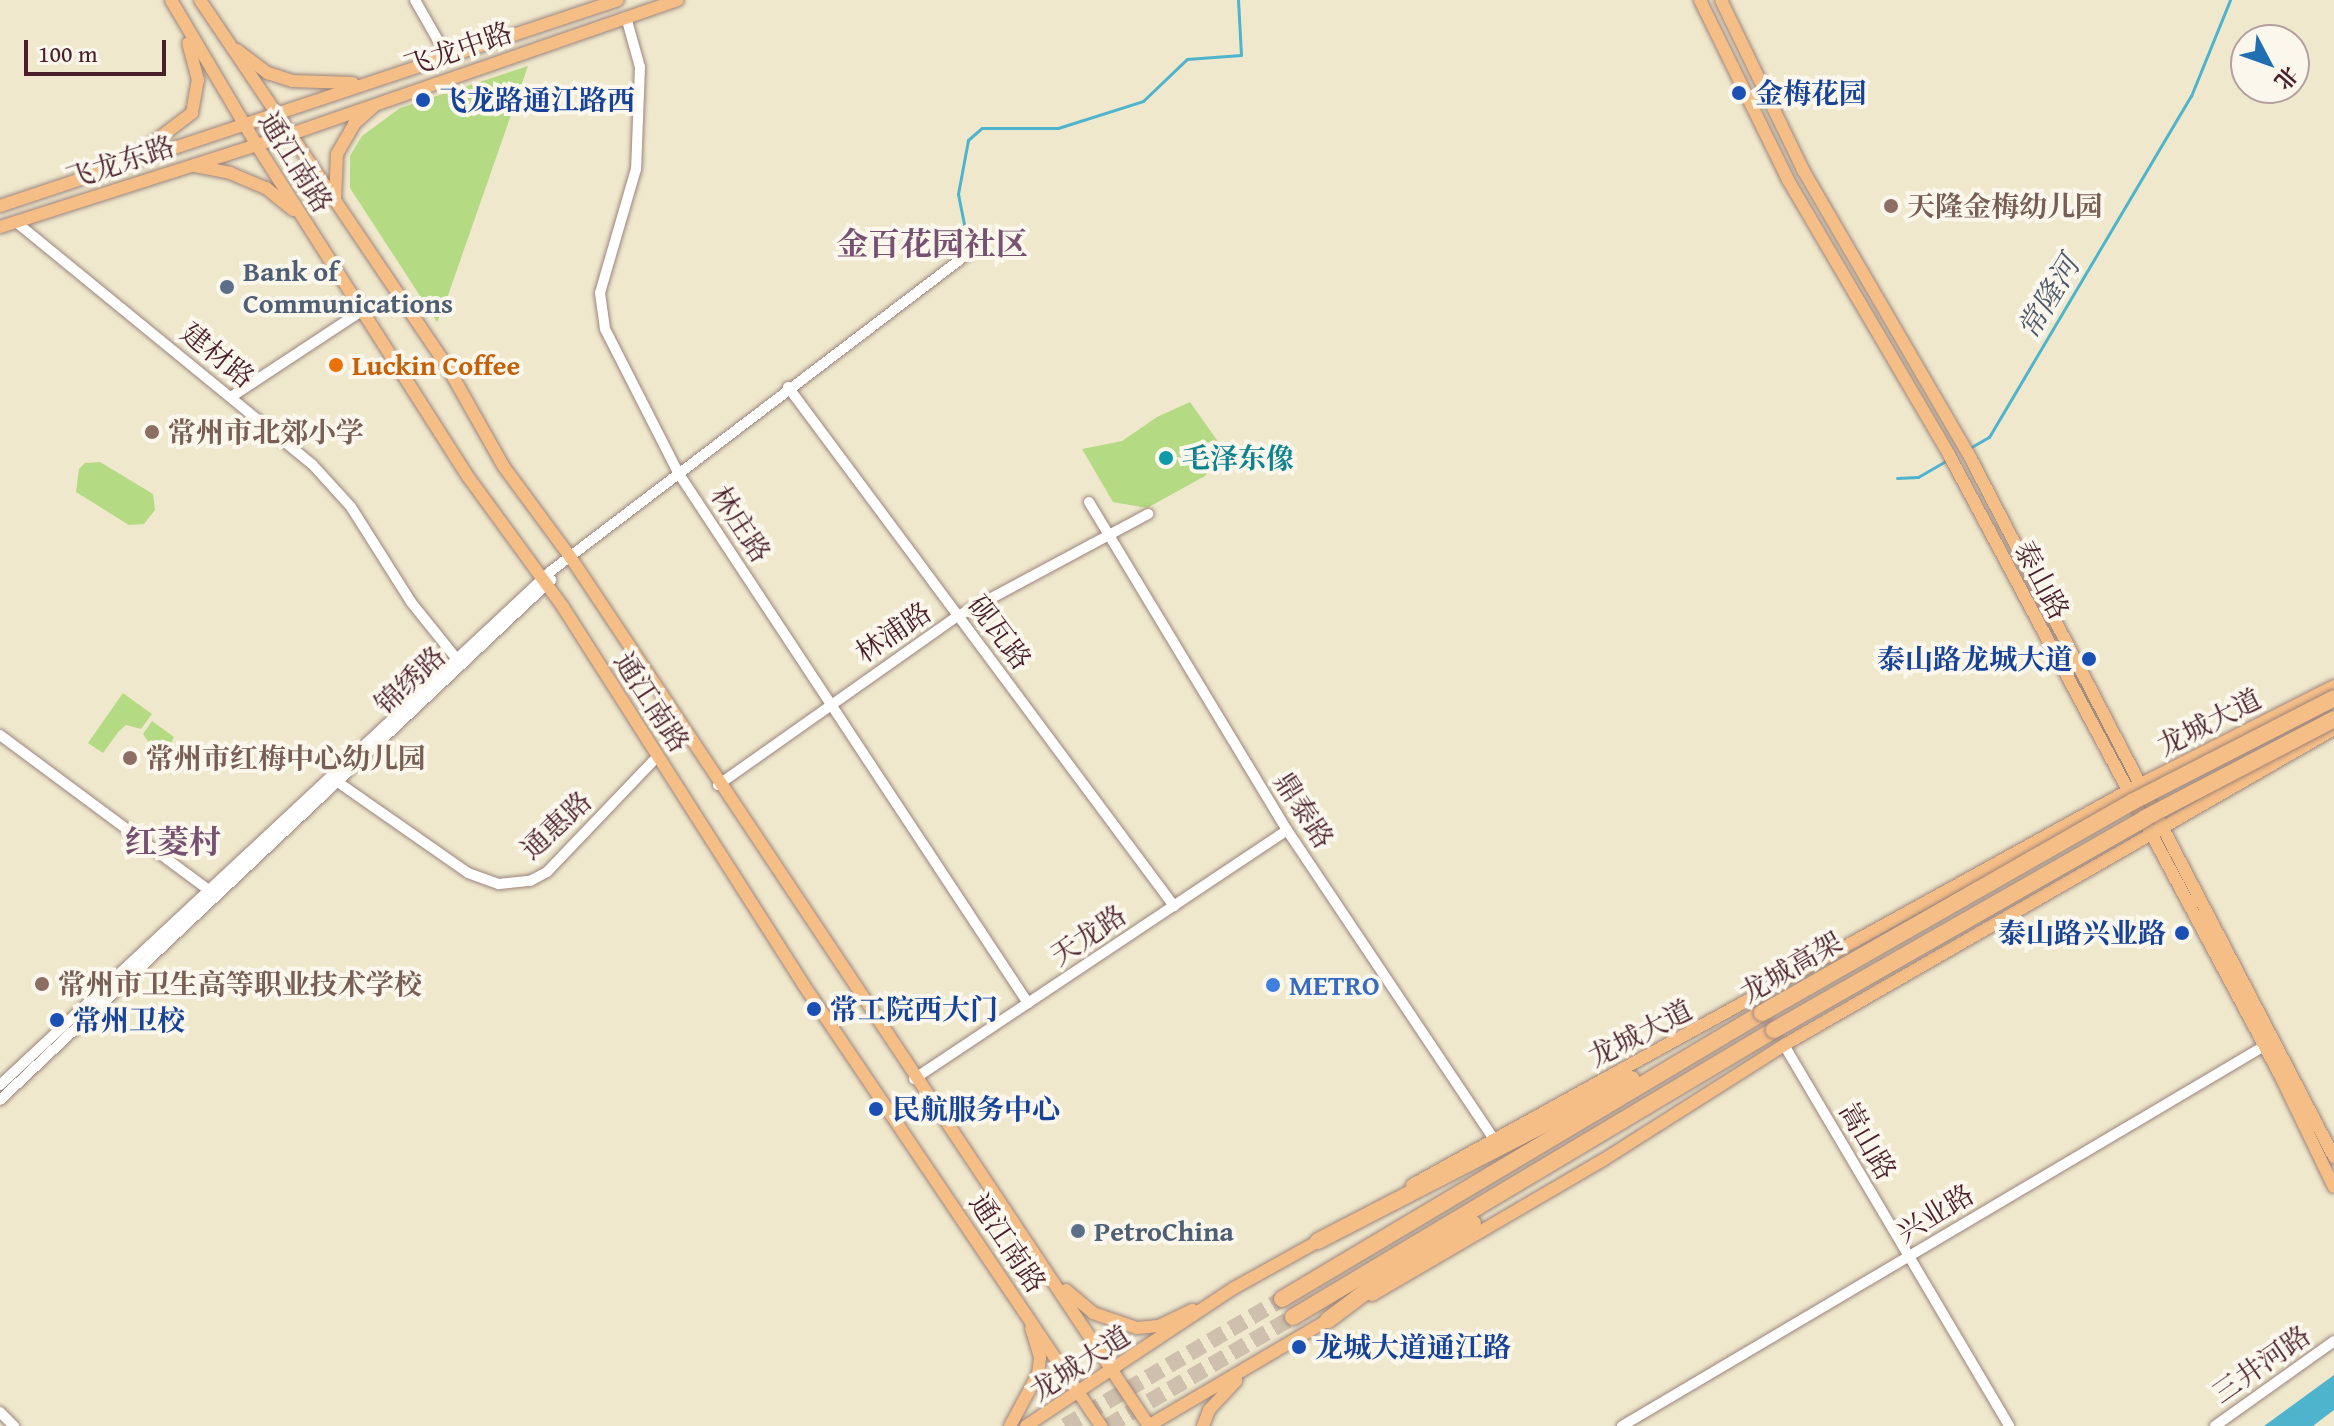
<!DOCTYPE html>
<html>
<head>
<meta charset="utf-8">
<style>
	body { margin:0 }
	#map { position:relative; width:2334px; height:1426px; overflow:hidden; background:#efe8cd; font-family:"Gentium Book Plus","Noto Serif SC",serif }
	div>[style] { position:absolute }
	.green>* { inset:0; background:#b4da83 }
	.water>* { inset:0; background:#4eb3cd }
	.stream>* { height:3px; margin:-1.5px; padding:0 1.5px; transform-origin:1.5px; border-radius:1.5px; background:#4eb3cd }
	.highway-tunnel>* { height:16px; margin-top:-8px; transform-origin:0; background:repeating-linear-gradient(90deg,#cec0ad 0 16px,transparent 0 24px) }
	.roads { filter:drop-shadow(0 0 2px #9c847c) drop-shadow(0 0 2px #9c847c) }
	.minor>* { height:10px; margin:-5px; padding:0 5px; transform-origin:5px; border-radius:5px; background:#fff }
	.major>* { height:12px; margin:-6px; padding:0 6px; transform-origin:6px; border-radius:6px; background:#f6be87 }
	.highway>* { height:16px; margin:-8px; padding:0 8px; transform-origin:8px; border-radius:8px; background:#f6be87 }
	.bridges { filter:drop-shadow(0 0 2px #9c847c) drop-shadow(0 0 2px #9c847c) }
	.highway-bridge>* { height:16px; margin:-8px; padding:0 8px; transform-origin:8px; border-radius:8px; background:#f6be87 }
	.dots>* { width:22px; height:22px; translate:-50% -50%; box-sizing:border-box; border:4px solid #fbf7ec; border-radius:50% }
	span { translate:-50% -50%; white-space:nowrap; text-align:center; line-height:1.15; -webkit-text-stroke:8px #fbf7ec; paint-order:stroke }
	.street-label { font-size:28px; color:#4a1f2b }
	.transit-label { font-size:28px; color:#164399; font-weight:700 }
	.left { translate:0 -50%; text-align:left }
	.right { translate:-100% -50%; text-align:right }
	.education-label { font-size:28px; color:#785e54; font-weight:700 }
	.service-label { font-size:28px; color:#4e5e75; font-weight:700 }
	.food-label { font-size:28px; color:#c56008; font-weight:700 }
	.culture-label { font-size:28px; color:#0d838f; font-weight:700 }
	.shop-label { font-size:28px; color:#366cbe; font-weight:700 }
	.water-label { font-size:30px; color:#4c5a6c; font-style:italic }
	.quarter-label { font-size:32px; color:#775172; font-weight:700 }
	.north { position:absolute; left:2230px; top:24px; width:80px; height:80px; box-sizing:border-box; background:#fbf7ec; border:2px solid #b4a19f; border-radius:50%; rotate:131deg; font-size:22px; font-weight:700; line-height:32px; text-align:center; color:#4a1f2b }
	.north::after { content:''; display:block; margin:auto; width:28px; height:36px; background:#1f6fb2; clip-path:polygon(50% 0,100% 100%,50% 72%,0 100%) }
	.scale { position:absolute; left:24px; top:40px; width:142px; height:36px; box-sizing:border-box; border:4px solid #4a1f2b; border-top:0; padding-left:10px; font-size:24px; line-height:28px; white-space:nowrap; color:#4a1f2b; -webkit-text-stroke:6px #fbf7ec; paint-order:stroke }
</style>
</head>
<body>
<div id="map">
	<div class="green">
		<i style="clip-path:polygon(528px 66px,444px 307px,437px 322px,350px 188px,350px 156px,362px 136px,400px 108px)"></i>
		<i style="clip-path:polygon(1190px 402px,1224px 450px,1205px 476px,1147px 508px,1113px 502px,1082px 449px,1122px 441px,1157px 417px)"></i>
		<i style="clip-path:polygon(100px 462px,153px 494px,155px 510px,144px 524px,129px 525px,76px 492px,79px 469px,85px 463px)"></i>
		<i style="clip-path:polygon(123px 693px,152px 714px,141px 729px,126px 725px,119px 731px,103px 753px,88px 743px)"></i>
		<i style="clip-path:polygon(152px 721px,174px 737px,168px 749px,153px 748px,143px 734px)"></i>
	</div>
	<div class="water">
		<i style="clip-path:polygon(2334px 1375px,2334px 1410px,2322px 1419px,2313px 1426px,2264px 1426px)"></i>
	</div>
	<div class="stream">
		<i style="left:966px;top:234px;width:41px;rotate:-101.3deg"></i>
		<i style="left:958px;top:194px;width:55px;rotate:-79.5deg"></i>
		<i style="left:968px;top:140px;width:18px;rotate:-41deg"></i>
		<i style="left:982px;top:128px;width:76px"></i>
		<i style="left:1058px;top:128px;width:89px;rotate:-17.6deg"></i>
		<i style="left:1143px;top:101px;width:61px;rotate:-43.7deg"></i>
		<i style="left:1187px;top:59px;width:54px;rotate:-4.2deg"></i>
		<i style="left:1241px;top:55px;width:55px;rotate:-93.1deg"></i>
		<i style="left:1968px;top:449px;width:24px;rotate:-30deg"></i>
		<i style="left:1989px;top:437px;width:396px;rotate:-59.4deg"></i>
		<i style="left:2191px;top:96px;width:104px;rotate:-67.9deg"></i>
		<i style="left:1897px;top:478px;width:21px;rotate:-3deg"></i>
		<i style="left:1918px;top:477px;width:34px;rotate:-30deg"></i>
	</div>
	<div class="highway-tunnel">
		<i style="left:1065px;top:1426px;width:251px;rotate:-30.3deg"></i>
		<i style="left:1108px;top:1426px;width:215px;rotate:-30.5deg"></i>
	</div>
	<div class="roads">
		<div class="minor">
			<i style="left:415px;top:0;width:64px;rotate:60.3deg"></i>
			<i style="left:626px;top:17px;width:52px;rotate:74.4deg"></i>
			<i style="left:640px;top:67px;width:102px;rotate:92.2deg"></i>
			<i style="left:636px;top:169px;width:129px;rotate:106.2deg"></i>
			<i style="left:600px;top:293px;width:36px;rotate:82deg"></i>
			<i style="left:605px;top:329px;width:163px;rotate:63deg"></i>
			<i style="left:679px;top:474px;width:634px;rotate:56.59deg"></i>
			<i style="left:16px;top:222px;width:382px;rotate:39.3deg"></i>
			<i style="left:312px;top:464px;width:58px;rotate:47.8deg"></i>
			<i style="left:351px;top:507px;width:112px;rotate:57.7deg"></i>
			<i style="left:411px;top:602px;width:72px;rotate:51.2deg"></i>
			<i style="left:788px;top:387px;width:647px;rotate:53.36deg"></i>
			<i style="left:231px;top:397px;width:158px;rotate:-33.4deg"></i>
			<i style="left:1089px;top:502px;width:383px;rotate:58.9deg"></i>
			<i style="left:1287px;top:830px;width:368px;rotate:56.2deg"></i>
			<i style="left:0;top:735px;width:262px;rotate:36.6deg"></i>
			<i style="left:332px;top:778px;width:166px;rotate:34.9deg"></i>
			<i style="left:468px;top:873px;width:33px;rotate:20deg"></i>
			<i style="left:499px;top:884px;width:31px;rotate:-6deg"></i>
			<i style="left:530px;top:881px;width:19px;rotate:-28deg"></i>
			<i style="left:547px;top:872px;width:161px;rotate:-46.3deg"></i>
			<i style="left:718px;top:785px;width:294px;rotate:-35.2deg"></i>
			<i style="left:958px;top:616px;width:216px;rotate:-28.2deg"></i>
			<i style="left:1784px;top:1045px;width:442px;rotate:59.4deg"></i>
			<i style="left:914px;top:1079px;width:448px;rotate:-33.7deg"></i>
			<i style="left:0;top:1085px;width:754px;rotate:-43.01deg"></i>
			<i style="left:551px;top:571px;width:527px;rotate:-37.28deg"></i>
			<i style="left:0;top:1100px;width:758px;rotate:-43.34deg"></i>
			<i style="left:0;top:1412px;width:20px;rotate:45deg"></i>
			<i style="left:1622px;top:1426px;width:754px;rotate:-30.61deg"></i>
			<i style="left:2215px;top:1426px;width:146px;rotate:-35.5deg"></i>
		</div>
		<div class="major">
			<i style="left:171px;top:0;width:167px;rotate:59.4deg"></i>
			<i style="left:256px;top:144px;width:396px;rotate:57.5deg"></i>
			<i style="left:469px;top:478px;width:160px;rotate:53.9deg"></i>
			<i style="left:563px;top:607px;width:447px;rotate:57.5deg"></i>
			<i style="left:803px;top:984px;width:533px;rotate:56.01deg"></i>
			<i style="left:200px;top:0;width:444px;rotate:56deg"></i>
			<i style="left:448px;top:368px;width:114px;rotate:60.5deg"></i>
			<i style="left:504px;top:467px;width:113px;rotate:53.6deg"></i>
			<i style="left:571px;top:558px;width:1043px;rotate:56.34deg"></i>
			<i style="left:1700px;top:0;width:200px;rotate:63.9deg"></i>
			<i style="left:1788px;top:180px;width:314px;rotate:59.6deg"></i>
			<i style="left:1947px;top:451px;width:707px;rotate:61.91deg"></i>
			<i style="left:2280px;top:1075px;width:124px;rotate:64.3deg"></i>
			<i style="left:1721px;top:0;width:189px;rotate:64.2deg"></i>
			<i style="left:1803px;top:170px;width:334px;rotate:59.8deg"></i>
			<i style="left:1971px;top:459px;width:787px;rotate:62.52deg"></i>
			<i style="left:237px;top:50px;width:39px;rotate:37deg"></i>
			<i style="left:268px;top:73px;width:25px;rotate:18deg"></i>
			<i style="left:292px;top:81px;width:61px;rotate:1.9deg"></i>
			<i style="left:138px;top:154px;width:68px;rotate:-37.2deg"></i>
			<i style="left:192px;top:113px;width:34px;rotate:-80deg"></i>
			<i style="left:198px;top:80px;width:38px;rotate:-105deg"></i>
			<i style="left:195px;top:166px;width:36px;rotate:11deg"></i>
			<i style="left:230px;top:173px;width:39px;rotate:23deg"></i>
			<i style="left:266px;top:188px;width:35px;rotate:39deg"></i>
			<i style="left:335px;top:201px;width:47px;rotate:-87.6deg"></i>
			<i style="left:337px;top:154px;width:34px;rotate:-60deg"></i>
			<i style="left:354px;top:124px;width:27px;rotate:-42deg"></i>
			<i style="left:0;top:206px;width:651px;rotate:-18.43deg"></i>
			<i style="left:0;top:227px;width:305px;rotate:-17.7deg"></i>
			<i style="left:291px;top:134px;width:409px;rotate:-19.1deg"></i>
			<i style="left:1412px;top:1185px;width:828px;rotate:-28.83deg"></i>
			<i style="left:2137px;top:786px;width:221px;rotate:-26.9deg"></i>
			<i style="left:1066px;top:1290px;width:35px;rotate:40deg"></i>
			<i style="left:1093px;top:1313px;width:46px;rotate:18.8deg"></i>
			<i style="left:1137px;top:1328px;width:22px;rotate:-5deg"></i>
			<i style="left:1159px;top:1326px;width:37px;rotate:-26deg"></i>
			<i style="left:1372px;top:1295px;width:268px;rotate:-30.3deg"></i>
			<i style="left:1603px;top:1160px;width:214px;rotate:-32.4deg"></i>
			<i style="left:1784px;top:1045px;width:634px;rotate:-29.88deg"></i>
			<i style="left:1010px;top:1426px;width:59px;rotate:-61.7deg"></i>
			<i style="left:1038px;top:1374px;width:17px;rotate:-83deg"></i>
			<i style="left:1040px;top:1357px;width:30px;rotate:-107deg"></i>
			<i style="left:1026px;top:1426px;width:250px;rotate:-33.6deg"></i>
			<i style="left:1234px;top:1288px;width:103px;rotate:-29.1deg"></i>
			<i style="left:1148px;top:1426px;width:217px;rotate:-30.5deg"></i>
			<i style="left:1203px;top:1426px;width:17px;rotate:-69deg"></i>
			<i style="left:1209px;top:1410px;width:40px;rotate:-47deg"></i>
		</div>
		<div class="highway">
			<i style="left:1318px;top:1241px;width:353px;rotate:-27.3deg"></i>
			<i style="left:1282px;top:1299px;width:559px;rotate:-30.79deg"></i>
			<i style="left:1293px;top:1317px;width:560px;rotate:-30.82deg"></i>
			<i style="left:1328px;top:1320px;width:71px;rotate:-37deg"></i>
			<i style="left:1385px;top:1277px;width:103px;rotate:-31.5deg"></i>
		</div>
	</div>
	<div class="bridges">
		<div class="highway-bridge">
			<i style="left:1762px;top:1013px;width:426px;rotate:-29.7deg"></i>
			<i style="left:2132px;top:802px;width:227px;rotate:-27.2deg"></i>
			<i style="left:1774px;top:1030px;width:427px;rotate:-29.7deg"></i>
			<i style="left:2145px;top:818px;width:213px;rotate:-27.6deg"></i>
		</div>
	</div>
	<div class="dots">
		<i style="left:1739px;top:93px;background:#1a4fb4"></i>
		<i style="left:423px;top:100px;background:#1a4fb4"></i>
		<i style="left:1891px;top:206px;background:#8d6e63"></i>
		<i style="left:227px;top:287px;background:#5c6f8a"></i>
		<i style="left:336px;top:365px;background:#e8710a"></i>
		<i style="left:152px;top:432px;background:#8d6e63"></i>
		<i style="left:1166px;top:458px;background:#0f9aa8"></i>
		<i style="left:2089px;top:659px;background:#1a4fb4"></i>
		<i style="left:130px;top:758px;background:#8d6e63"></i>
		<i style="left:2182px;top:933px;background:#1a4fb4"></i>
		<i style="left:42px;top:984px;background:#8d6e63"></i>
		<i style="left:1273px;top:985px;background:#3f7fe0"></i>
		<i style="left:814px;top:1009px;background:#1a4fb4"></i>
		<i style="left:57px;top:1020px;background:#1a4fb4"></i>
		<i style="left:876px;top:1109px;background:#1a4fb4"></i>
		<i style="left:1078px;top:1231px;background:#5c6f8a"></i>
		<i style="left:1299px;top:1347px;background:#1a4fb4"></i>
	</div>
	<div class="street-label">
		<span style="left:458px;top:49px;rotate:-19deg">飞龙中路</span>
		<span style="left:120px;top:162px;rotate:-18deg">飞龙东路</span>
		<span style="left:296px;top:162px;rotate:58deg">通江南路</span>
		<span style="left:218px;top:355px;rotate:39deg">建材路</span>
		<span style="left:741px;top:524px;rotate:57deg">林庄路</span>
		<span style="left:2042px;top:580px;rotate:62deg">泰山路</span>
		<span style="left:893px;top:632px;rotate:-34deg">林浦路</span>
		<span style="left:1000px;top:632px;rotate:53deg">砚瓦路</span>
		<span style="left:410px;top:680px;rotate:-43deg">锦绣路</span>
		<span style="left:652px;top:702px;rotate:57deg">通江南路</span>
		<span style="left:2209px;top:722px;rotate:-27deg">龙城大道</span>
		<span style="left:1304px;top:810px;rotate:57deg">鼎泰路</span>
		<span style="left:556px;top:825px;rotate:-43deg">通惠路</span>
		<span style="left:1088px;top:935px;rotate:-34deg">天龙路</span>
		<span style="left:1791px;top:967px;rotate:-30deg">龙城高架</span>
		<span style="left:1640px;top:1033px;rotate:-27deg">龙城大道</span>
		<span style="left:1868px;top:1141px;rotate:60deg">嵩山路</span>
		<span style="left:1935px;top:1213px;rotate:-31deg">兴业路</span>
		<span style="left:1008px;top:1243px;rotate:56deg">通江南路</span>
		<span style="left:1080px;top:1363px;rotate:-33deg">龙城大道</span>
		<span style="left:2261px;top:1364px;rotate:-35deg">三井河路</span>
	</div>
	<div class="transit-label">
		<span class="left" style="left:1755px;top:93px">金梅花园</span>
		<span class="left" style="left:439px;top:100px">飞龙路通江路西</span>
		<span class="right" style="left:2073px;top:659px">泰山路龙城大道</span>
		<span class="right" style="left:2166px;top:933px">泰山路兴业路</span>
		<span class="left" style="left:830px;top:1009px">常工院西大门</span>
		<span class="left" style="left:73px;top:1020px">常州卫校</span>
		<span class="left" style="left:892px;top:1109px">民航服务中心</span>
		<span class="left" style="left:1315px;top:1347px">龙城大道通江路</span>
	</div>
	<div class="education-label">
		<span class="left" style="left:1907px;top:206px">天隆金梅幼儿园</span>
		<span class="left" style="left:168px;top:432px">常州市北郊小学</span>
		<span class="left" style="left:146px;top:758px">常州市红梅中心幼儿园</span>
		<span class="left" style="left:58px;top:984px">常州市卫生高等职业技术学校</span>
	</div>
	<div class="service-label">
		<span class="left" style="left:243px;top:287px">Bank of<br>Communications</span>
		<span class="left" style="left:1094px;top:1231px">PetroChina</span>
	</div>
	<div class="food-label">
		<span class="left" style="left:352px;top:365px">Luckin Coffee</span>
	</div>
	<div class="culture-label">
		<span class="left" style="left:1182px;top:458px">毛泽东像</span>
	</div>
	<div class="shop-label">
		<span class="left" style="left:1289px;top:985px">METRO</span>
	</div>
	<div class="water-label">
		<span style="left:2048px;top:297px;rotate:-59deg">常隆河</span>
	</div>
	<div class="quarter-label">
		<span style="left:932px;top:244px">金百花园社区</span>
		<span style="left:173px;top:842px">红菱村</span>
	</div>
	<div class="north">北</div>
	<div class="scale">100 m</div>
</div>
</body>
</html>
